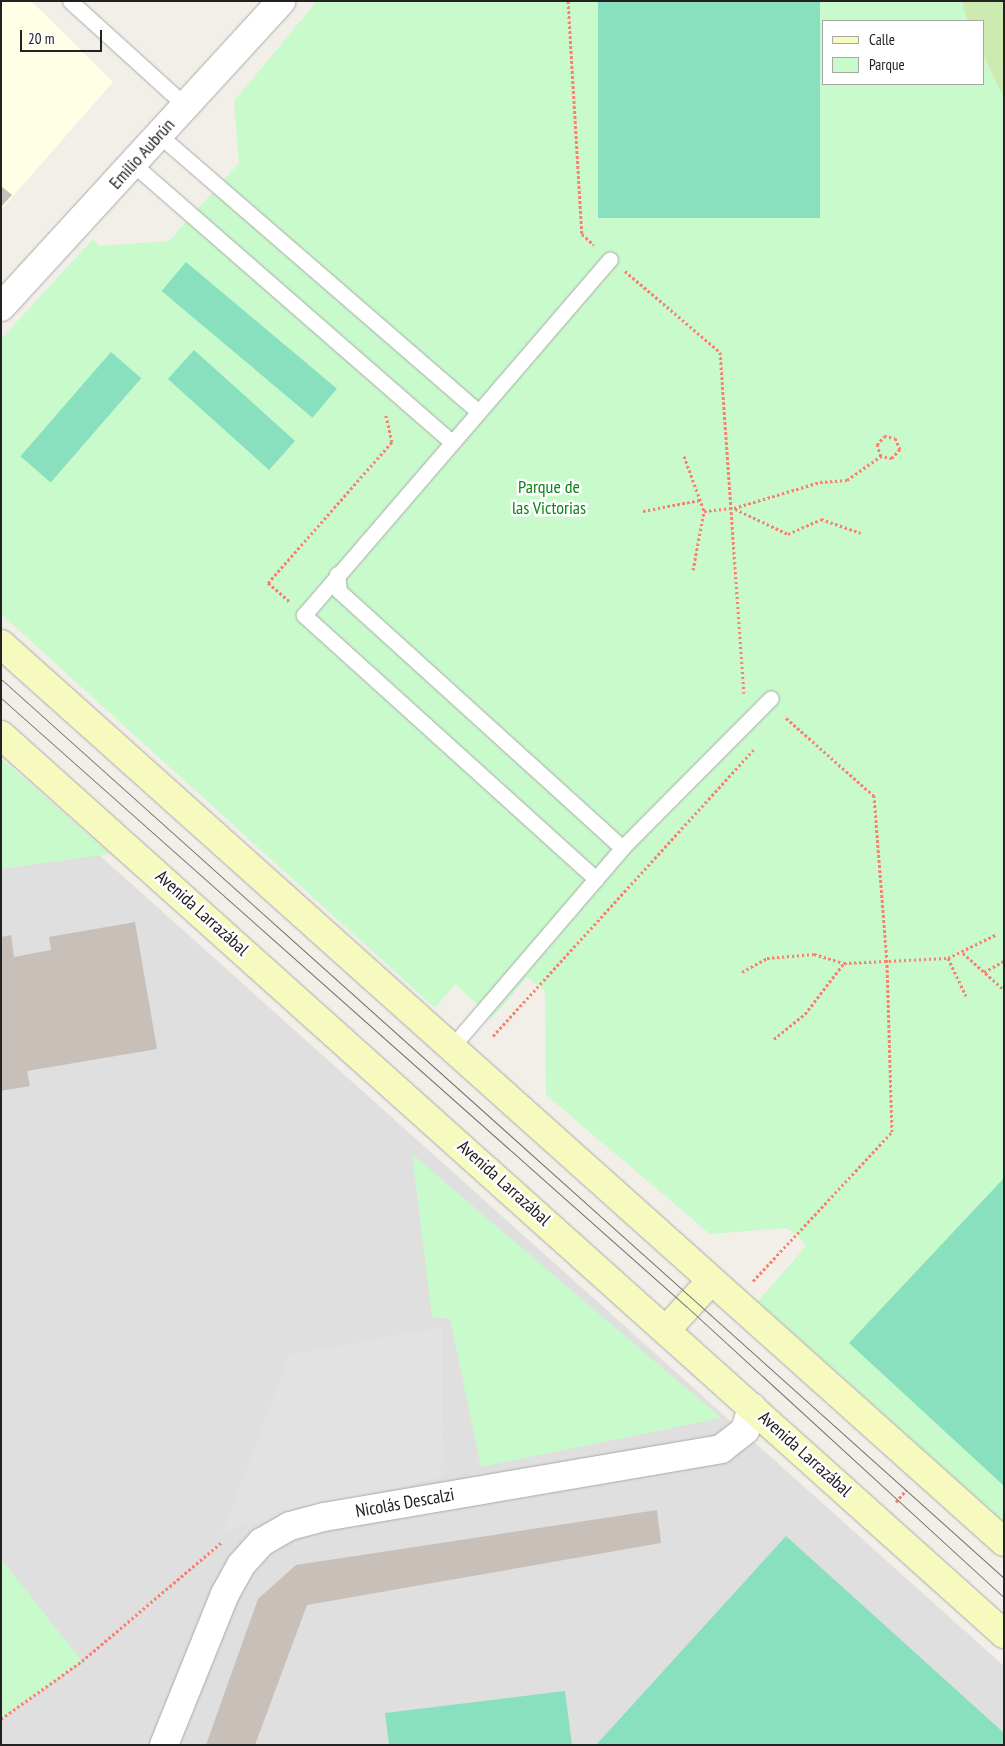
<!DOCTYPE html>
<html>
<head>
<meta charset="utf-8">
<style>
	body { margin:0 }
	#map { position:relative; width:1005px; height:1746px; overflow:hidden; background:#f2efe9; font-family:"PT Sans Narrow",sans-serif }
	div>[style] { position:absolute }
	.residential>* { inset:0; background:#e0dfdf }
	.education>* { inset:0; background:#ffffe5 }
	.grass>* { inset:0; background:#cdebb0 }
	.park>* { inset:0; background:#c8facc }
	.pitch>* { inset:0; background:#88e0be; transform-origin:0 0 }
	.parking>* { inset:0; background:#e2e2e2 }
	.building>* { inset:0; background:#c7bfb8 }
	.path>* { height:3px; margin-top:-1.5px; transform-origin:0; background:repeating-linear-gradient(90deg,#fa8072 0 2.5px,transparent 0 5px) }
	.roads { filter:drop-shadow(0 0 1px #a9a9a9) drop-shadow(0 0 1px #a9a9a9) }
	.service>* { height:15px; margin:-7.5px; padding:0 7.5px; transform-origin:7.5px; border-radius:7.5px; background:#fff }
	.minor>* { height:28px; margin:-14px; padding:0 14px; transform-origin:14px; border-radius:14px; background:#fff }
	.tertiary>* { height:28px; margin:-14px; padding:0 14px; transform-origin:14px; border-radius:14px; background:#fff }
	.secondary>* { height:28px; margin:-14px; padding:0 14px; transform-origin:14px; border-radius:14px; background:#f7fabf }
	.tram>* { height:1px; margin:-0.5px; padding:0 0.5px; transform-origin:0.5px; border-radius:0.5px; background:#707070 }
	span { translate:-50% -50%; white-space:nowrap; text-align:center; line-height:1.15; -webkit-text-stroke:5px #fff; paint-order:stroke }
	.street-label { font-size:18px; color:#222 }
	.park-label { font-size:18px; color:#0c8416 }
	.frame { position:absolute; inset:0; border:2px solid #222; pointer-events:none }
	.legend { position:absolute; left:822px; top:20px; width:162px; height:65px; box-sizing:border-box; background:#fff; border:1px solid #a7a7a7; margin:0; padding:6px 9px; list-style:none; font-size:15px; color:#222 }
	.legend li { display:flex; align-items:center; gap:10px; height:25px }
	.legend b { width:25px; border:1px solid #a7a7a7 }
	.scale { position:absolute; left:20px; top:30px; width:82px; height:22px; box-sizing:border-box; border:2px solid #222; border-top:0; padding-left:6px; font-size:15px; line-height:18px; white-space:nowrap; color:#222; -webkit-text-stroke:4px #fff; paint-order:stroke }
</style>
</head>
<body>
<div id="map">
	<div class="residential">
		<i style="clip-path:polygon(1px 767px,1004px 1666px,1004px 1745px,1px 1745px)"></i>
	</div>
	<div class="education">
		<i style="clip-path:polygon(1px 1px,31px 1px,113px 82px,1px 210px)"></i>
	</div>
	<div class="grass">
		<i style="clip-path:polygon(962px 1px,1004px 1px,1004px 99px,984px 57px,984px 21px,967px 21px)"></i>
	</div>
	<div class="park">
		<i style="clip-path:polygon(317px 1px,962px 1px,967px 21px,824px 21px,824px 84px,984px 84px,984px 57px,1004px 99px,1004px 1522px,758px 1301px,806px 1246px,796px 1235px,787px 1228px,710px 1234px,546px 1095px,545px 992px,539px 986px,527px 977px,492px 1018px,455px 984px,435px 1008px,1px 614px,1px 339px,93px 239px,99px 246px,169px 241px,239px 163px,234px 101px)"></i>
		<i style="clip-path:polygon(1px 758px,110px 854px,1px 869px)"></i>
		<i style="clip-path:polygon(412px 1154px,721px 1418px,481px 1467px,450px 1319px,432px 1317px)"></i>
		<i style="clip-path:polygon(1px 1559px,82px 1661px,1px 1719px)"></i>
	</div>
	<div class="pitch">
		<i style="left:598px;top:1px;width:222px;height:217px"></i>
		<i style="left:186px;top:262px;width:197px;height:38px;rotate:40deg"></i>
		<i style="left:194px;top:350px;width:136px;height:39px;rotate:42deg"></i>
		<i style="left:111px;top:352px;width:40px;height:138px;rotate:41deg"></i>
		<i style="clip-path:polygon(1004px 1178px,1004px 1486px,849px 1343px)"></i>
		<i style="clip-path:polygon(786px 1536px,1004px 1733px,1004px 1745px,596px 1745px)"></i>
		<i style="clip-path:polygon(565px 1691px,572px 1745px,389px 1745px,385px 1713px)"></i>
	</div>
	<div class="parking">
		<i style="clip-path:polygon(442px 1327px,441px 1477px,238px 1526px,221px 1538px,289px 1355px)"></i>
	</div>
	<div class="building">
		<i style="clip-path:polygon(1px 186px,12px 195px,1px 207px)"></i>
		<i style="clip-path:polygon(135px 922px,157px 1049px,27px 1071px,30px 1086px,1px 1091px,1px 937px,11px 935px,14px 957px,51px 950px,49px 937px)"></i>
		<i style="clip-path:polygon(657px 1510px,661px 1543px,307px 1605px,255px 1745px,206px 1745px,258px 1599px,296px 1565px)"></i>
	</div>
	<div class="path">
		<i style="left:568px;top:1px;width:233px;rotate:86.6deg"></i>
		<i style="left:582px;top:234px;width:16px;rotate:43deg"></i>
		<i style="left:625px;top:271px;width:125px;rotate:40.5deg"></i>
		<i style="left:720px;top:352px;width:342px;rotate:86deg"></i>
		<i style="left:884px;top:436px;width:11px;rotate:10deg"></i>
		<i style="left:895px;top:438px;width:12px;rotate:66deg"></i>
		<i style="left:900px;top:449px;width:12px;rotate:132deg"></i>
		<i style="left:892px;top:458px;width:11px;rotate:-170deg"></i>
		<i style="left:881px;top:456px;width:12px;rotate:-110deg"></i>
		<i style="left:877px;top:445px;width:11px;rotate:-52deg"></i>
		<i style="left:684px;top:456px;width:59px;rotate:70deg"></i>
		<i style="left:735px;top:509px;width:59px;rotate:25.3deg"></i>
		<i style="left:788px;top:534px;width:36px;rotate:-24deg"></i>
		<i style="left:821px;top:519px;width:42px;rotate:19.3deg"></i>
		<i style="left:643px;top:511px;width:58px;rotate:-10.9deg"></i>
		<i style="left:693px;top:570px;width:60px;rotate:-79.4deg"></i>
		<i style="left:704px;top:511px;width:30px;rotate:-6deg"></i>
		<i style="left:734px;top:508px;width:90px;rotate:-16.8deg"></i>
		<i style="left:820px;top:482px;width:27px;rotate:-4deg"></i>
		<i style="left:847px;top:480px;width:42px;rotate:-35.2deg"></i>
		<i style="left:289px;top:601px;width:28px;rotate:-139deg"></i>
		<i style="left:268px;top:583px;width:188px;rotate:-48.7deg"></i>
		<i style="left:392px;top:442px;width:28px;rotate:-103deg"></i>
		<i style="left:963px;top:953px;width:54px;rotate:42deg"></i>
		<i style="left:948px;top:958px;width:42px;rotate:64.7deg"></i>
		<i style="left:742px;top:972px;width:29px;rotate:-29deg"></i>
		<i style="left:767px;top:958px;width:47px;rotate:-4.9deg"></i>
		<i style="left:814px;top:954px;width:31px;rotate:17deg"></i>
		<i style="left:984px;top:972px;width:23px;rotate:-29deg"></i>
		<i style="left:493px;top:1036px;width:387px;rotate:-47.7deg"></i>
		<i style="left:774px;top:1039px;width:40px;rotate:-39deg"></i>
		<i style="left:805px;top:1014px;width:64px;rotate:-52.6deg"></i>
		<i style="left:844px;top:963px;width:104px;rotate:-2.8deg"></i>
		<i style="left:948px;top:958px;width:55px;rotate:-26.1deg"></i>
		<i style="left:753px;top:1281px;width:204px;rotate:-47deg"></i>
		<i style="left:892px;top:1132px;width:170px;rotate:-91.7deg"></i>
		<i style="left:887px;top:962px;width:167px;rotate:-94.5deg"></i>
		<i style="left:874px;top:796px;width:120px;rotate:-138.4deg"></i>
		<i style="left:896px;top:1502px;width:16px;rotate:-50deg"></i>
		<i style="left:1px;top:1719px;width:100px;rotate:-35.6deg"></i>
		<i style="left:82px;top:1661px;width:184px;rotate:-40.4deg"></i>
	</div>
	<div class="roads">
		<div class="service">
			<i style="left:70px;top:1px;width:156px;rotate:42.2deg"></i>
			<i style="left:159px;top:135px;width:422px;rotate:40.9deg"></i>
			<i style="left:133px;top:164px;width:423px;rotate:41.1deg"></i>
			<i style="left:337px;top:574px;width:17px;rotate:83deg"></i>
			<i style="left:339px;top:591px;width:382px;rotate:42.2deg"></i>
			<i style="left:596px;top:879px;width:394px;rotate:-137.9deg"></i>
			<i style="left:304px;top:615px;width:469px;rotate:-49.3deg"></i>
			<i style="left:450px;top:1049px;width:265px;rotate:-49.4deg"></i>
			<i style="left:622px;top:848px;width:211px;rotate:-45.2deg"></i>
		</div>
		<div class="minor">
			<i style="left:1px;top:307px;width:415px;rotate:-47.5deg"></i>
		</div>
		<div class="tertiary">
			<i style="left:164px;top:1745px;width:163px;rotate:-68deg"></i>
			<i style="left:225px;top:1594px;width:33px;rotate:-61deg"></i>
			<i style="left:241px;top:1565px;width:31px;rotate:-48deg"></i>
			<i style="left:262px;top:1542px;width:32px;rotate:-30deg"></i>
			<i style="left:290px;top:1526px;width:35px;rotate:-15deg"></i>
			<i style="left:324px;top:1517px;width:403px;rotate:-9.7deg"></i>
			<i style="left:721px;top:1449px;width:31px;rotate:-38deg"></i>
			<i style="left:745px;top:1430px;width:24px;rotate:-73deg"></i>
		</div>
		<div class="secondary">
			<i style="left:1px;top:644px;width:1346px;rotate:41.84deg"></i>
			<i style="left:1px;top:735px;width:1347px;rotate:41.87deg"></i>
			<i style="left:667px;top:1329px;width:64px;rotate:-47.5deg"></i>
		</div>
	</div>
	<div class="tram">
		<i style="left:1px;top:679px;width:1347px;rotate:41.87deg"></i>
		<i style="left:1px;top:698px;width:917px;rotate:41.6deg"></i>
		<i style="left:687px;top:1307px;width:430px;rotate:42.5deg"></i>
	</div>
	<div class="street-label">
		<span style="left:142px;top:154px;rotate:-48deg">Emilio Aubrún</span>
		<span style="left:202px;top:913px;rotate:42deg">Avenida Larrazábal</span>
		<span style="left:504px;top:1183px;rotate:42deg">Avenida Larrazábal</span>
		<span style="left:805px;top:1454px;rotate:42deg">Avenida Larrazábal</span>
		<span style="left:405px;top:1503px;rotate:-10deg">Nicolás Descalzi</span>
	</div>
	<div class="park-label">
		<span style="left:549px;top:498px">Parque de<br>las Victorias</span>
	</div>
	<div class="frame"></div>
	<ul class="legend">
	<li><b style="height:6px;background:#f7fabf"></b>Calle</li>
	<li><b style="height:14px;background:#c8facc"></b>Parque</li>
	</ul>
	<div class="scale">20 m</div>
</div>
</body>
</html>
